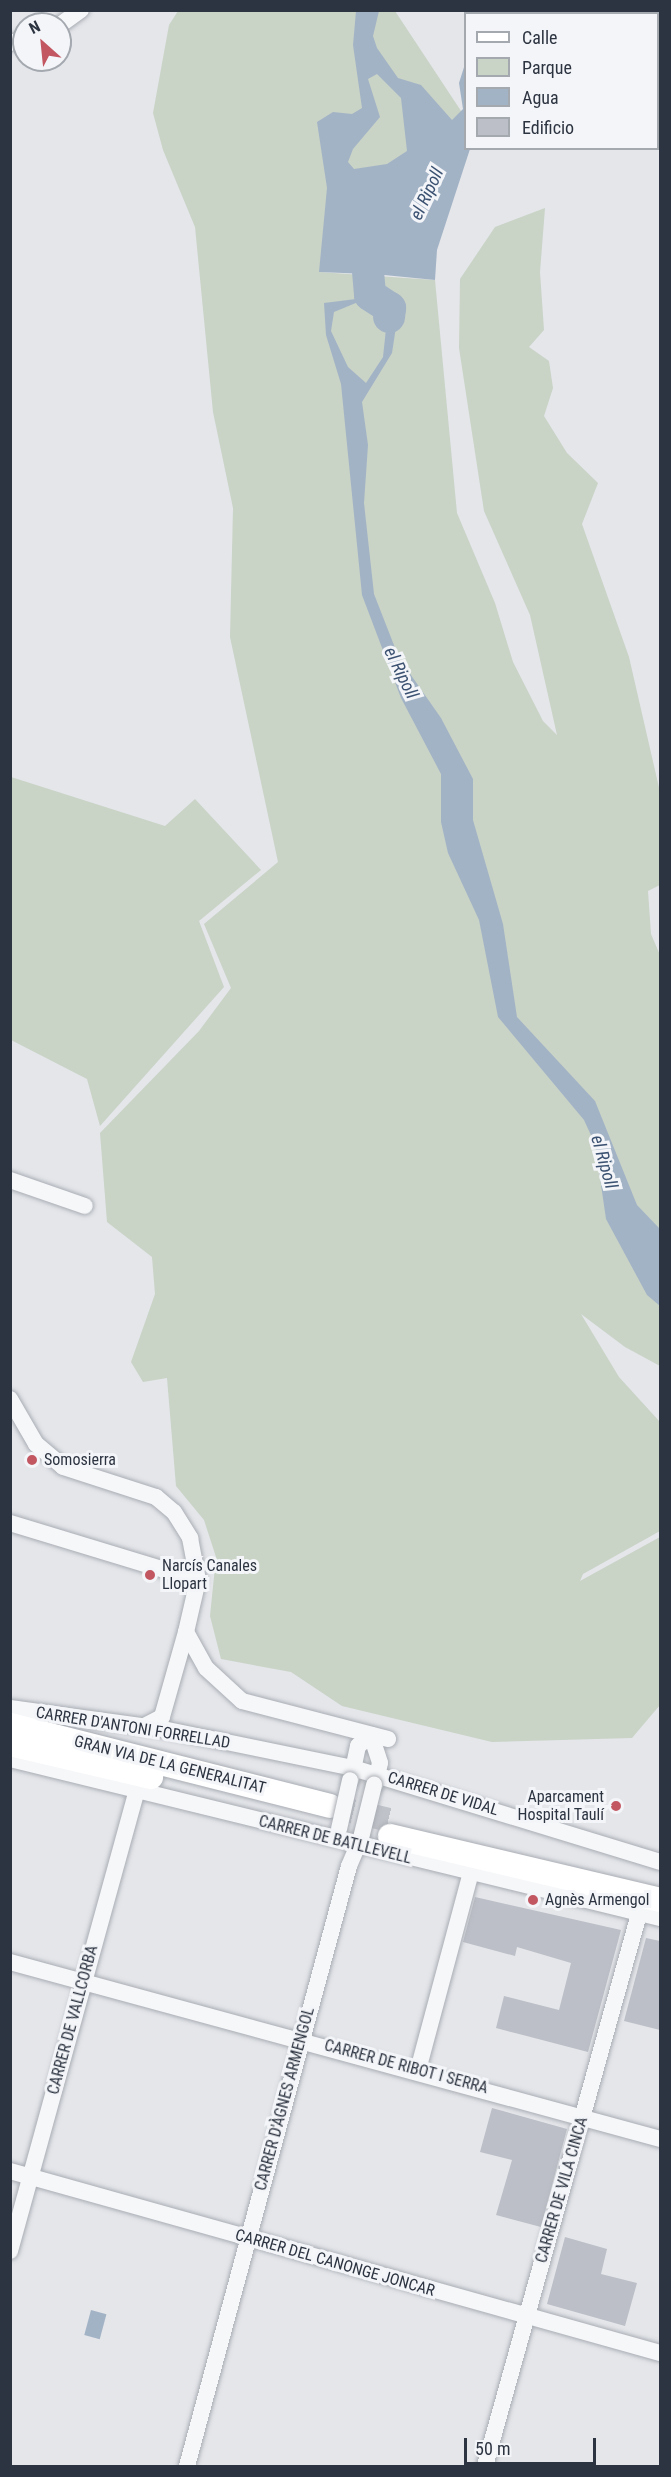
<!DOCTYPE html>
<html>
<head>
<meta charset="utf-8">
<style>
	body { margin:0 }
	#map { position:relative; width:671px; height:2477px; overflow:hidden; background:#e4e6ea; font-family:"Roboto Condensed",sans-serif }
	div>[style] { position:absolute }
	.green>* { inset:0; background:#c9d3c6 }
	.water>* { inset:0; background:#a3b3c6; transform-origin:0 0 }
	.river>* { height:32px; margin:-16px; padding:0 16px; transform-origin:16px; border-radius:16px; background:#a3b3c6 }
	.building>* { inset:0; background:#bcbfc7 }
	.secondary-tunnel>* { height:24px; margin-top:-12px; transform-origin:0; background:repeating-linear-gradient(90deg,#bfc2c8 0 24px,transparent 0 36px) }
	.roads { filter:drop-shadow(0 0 2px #a9adb4) drop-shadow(0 0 2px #a9adb4) }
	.street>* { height:16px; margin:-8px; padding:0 8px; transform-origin:8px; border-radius:8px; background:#f6f7f9 }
	.secondary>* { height:24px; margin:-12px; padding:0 12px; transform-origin:12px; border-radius:12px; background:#fff }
	.bridges { filter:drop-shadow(0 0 2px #a9adb4) drop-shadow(0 0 2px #a9adb4) }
	.street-bridge>* { height:16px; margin:-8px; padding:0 8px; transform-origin:8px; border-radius:8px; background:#f6f7f9 }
	.dots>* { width:16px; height:16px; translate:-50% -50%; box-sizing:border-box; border:3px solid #f3f5f8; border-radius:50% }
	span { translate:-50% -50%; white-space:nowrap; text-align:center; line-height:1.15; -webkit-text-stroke:6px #f3f5f8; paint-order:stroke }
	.poi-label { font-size:16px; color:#2d3441 }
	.left { translate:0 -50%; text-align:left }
	.right { translate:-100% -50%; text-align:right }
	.street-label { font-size:16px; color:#2d3441 }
	.water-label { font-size:18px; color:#3b5171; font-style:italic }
	.frame { position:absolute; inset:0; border:12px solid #2d3441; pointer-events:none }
	.legend { position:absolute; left:464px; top:12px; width:195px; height:138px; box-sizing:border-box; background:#f3f5f8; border:2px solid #a4a8af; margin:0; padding:8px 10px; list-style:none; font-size:18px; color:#2d3441 }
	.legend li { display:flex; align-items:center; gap:12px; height:30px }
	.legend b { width:30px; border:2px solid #a4a8af }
	.north { position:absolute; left:12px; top:12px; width:60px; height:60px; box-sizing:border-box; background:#f3f5f8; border:2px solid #a4a8af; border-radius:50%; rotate:333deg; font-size:16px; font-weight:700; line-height:24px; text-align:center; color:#2d3441 }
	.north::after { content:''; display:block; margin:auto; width:21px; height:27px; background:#c25762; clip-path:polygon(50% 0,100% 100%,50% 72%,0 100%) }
	.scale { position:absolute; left:464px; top:2438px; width:132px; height:27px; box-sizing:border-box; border:3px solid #2d3441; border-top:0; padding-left:8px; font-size:18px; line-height:21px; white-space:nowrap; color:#2d3441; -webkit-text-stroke:4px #f3f5f8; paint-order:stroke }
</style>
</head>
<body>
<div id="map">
	<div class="green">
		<i style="clip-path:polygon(178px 11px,395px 11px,465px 117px,319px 272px,435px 280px,457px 513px,495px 603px,513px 662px,543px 721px,557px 735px,530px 615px,484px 511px,459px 348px,460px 279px,495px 227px,545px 208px,540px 272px,544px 330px,529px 347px,549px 361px,553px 388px,544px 416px,567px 453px,598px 483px,582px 524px,629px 657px,660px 792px,660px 885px,648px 891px,651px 934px,660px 955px,660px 1366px,625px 1347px,581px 1314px,619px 1377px,660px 1422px,660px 1531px,583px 1574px,580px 1581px,660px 1537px,660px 1705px,632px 1738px,492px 1742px,342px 1706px,291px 1672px,221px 1659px,210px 1616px,216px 1557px,204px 1520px,176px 1486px,167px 1378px,143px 1382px,131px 1362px,155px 1294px,152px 1257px,107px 1222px,100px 1133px,199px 1031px,231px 988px,204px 924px,278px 862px,230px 637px,233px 508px,213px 412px,195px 227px,163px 150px,153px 113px,169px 25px)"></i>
		<i style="clip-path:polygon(11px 777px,165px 826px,195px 799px,261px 870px,199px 921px,224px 987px,100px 1126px,87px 1079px,11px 1040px)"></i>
	</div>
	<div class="water">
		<i style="clip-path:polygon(evenodd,356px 11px,379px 11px,373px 36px,377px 48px,398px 78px,421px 85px,452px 120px,463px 109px,459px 83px,465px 64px,466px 148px,470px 149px,437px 250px,435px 280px,374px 274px,380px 300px,399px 307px,392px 353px,362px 402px,368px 445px,364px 503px,374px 594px,399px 658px,441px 718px,473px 779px,473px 820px,503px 924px,517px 1017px,595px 1101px,637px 1205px,660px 1229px,660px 1306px,647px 1295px,606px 1219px,595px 1144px,584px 1120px,498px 1017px,479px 920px,448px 853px,441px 822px,441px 774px,401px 698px,362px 595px,341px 384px,326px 335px,324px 303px,356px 299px,370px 284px,368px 274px,319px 272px,327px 188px,317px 122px,333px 112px,352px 114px,362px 108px,353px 45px,356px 11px,377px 74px,401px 98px,407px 151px,387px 164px,354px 169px,348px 162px,353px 149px,380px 117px,368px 79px,377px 74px,356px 11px,363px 300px,377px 302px,388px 310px,383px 357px,366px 383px,348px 367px,331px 331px,334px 312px,363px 300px)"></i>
		<i style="left:91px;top:2310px;width:16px;height:26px;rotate:15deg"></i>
	</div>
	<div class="river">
		<i style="left:389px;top:245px;width:27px;rotate:146deg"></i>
		<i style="left:367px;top:260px;width:35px;rotate:85deg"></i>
		<i style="left:370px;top:295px;width:24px;rotate:33deg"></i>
		<i style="left:390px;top:308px;width:9px;rotate:96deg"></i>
	</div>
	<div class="building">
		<i style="clip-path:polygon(475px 1897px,621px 1930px,588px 2052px,496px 2028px,504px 1996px,559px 2010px,571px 1963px,517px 1947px,515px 1956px,463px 1942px)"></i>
		<i style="clip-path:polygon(646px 1938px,660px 1941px,660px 2030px,624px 2021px)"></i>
		<i style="clip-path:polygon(492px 2108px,567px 2129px,541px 2227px,496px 2215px,512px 2160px,480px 2152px)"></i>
		<i style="clip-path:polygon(565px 2237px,607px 2249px,601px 2274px,637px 2283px,625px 2326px,547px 2304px)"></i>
	</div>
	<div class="secondary-tunnel">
		<i style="left:330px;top:1806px;width:66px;rotate:13.2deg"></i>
	</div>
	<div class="roads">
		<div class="street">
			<i style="left:60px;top:25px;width:26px;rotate:-36deg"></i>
			<i style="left:10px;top:43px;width:15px;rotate:-16deg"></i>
			<i style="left:10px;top:1180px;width:79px;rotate:19.1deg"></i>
			<i style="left:10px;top:1399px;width:52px;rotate:60deg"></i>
			<i style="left:36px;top:1444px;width:35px;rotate:40deg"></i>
			<i style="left:63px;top:1467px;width:98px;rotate:17.9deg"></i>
			<i style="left:156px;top:1497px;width:23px;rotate:40deg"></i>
			<i style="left:174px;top:1512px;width:31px;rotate:58deg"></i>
			<i style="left:190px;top:1538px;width:43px;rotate:79.2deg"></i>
			<i style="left:198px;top:1580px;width:53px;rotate:103deg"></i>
			<i style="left:186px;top:1632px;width:88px;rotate:105.8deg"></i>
			<i style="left:162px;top:1717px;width:20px;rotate:153deg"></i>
			<i style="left:10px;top:1523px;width:196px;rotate:16.9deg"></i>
			<i style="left:186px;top:1632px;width:41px;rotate:60.9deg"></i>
			<i style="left:206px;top:1668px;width:49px;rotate:42.5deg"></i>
			<i style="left:242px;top:1701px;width:151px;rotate:14.6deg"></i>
			<i style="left:10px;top:1708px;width:154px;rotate:7.8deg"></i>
			<i style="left:163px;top:1729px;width:194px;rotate:11.6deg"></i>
			<i style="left:353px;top:1768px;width:321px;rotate:17deg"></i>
			<i style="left:10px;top:1759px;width:669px;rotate:13.75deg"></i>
			<i style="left:351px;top:1779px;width:34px;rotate:-78deg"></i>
			<i style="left:358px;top:1746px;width:17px;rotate:-40deg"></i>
			<i style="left:371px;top:1735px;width:29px;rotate:72deg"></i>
			<i style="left:380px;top:1763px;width:22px;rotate:103deg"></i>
			<i style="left:10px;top:1962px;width:674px;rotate:15.23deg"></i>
			<i style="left:418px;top:2070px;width:205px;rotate:-75deg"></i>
			<i style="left:10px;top:2171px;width:675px;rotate:15.64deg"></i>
			<i style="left:10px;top:2251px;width:478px;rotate:-74.6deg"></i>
			<i style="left:187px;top:2466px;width:621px;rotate:-74.89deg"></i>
			<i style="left:349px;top:1866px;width:30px;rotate:-67deg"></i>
			<i style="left:485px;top:2466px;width:573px;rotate:-74.41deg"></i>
		</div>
		<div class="secondary">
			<i style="left:10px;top:1725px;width:330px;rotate:14.2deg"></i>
			<i style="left:10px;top:1744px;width:145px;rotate:13.2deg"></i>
			<i style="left:390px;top:1836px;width:277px;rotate:13.3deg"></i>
		</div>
	</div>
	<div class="bridges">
		<div class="street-bridge">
			<i style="left:339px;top:1829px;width:50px;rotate:-77.3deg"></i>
			<i style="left:361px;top:1838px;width:55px;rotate:-76.2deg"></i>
		</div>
	</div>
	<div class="dots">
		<i style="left:32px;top:1460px;background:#c25762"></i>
		<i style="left:150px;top:1575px;background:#c25762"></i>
		<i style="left:616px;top:1806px;background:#c25762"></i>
		<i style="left:533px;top:1900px;background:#c25762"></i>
	</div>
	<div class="poi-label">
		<span class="left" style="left:44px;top:1460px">Somosierra</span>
		<span class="left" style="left:162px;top:1575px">Narcís Canales<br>Llopart</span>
		<span class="right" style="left:604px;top:1806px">Aparcament<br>Hospital Taulí</span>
		<span class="left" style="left:545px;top:1900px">Agnès Armengol</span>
	</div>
	<div class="street-label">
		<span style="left:133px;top:1728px;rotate:9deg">CARRER D'ANTONI FORRELLAD</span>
		<span style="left:170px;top:1765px;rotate:14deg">GRAN VIA DE LA GENERALITAT</span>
		<span style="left:443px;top:1794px;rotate:17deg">CARRER DE VIDAL</span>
		<span style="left:335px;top:1840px;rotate:14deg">CARRER DE BATLLEVELL</span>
		<span style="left:73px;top:2020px;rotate:-75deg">CARRER DE VALLCORBA</span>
		<span style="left:406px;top:2067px;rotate:15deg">CARRER DE RIBOT I SERRA</span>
		<span style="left:285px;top:2099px;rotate:-75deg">CARRER D'ÀGNES ARMENGOL</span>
		<span style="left:562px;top:2190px;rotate:-74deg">CARRER DE VILA CINCA</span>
		<span style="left:335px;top:2263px;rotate:16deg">CARRER DEL CANONGE JONCAR</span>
	</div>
	<div class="water-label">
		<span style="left:427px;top:194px;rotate:-65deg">el Ripoll</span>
		<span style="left:401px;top:673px;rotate:64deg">el Ripoll</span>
		<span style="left:604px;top:1162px;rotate:74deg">el Ripoll</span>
	</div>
	<div class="frame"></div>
	<ul class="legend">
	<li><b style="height:8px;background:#fff"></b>Calle</li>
	<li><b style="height:16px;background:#c9d3c6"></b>Parque</li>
	<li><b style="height:16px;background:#a3b3c6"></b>Agua</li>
	<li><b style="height:16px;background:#bcbfc7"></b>Edificio</li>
	</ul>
	<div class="north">N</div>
	<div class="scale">50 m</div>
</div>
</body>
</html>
